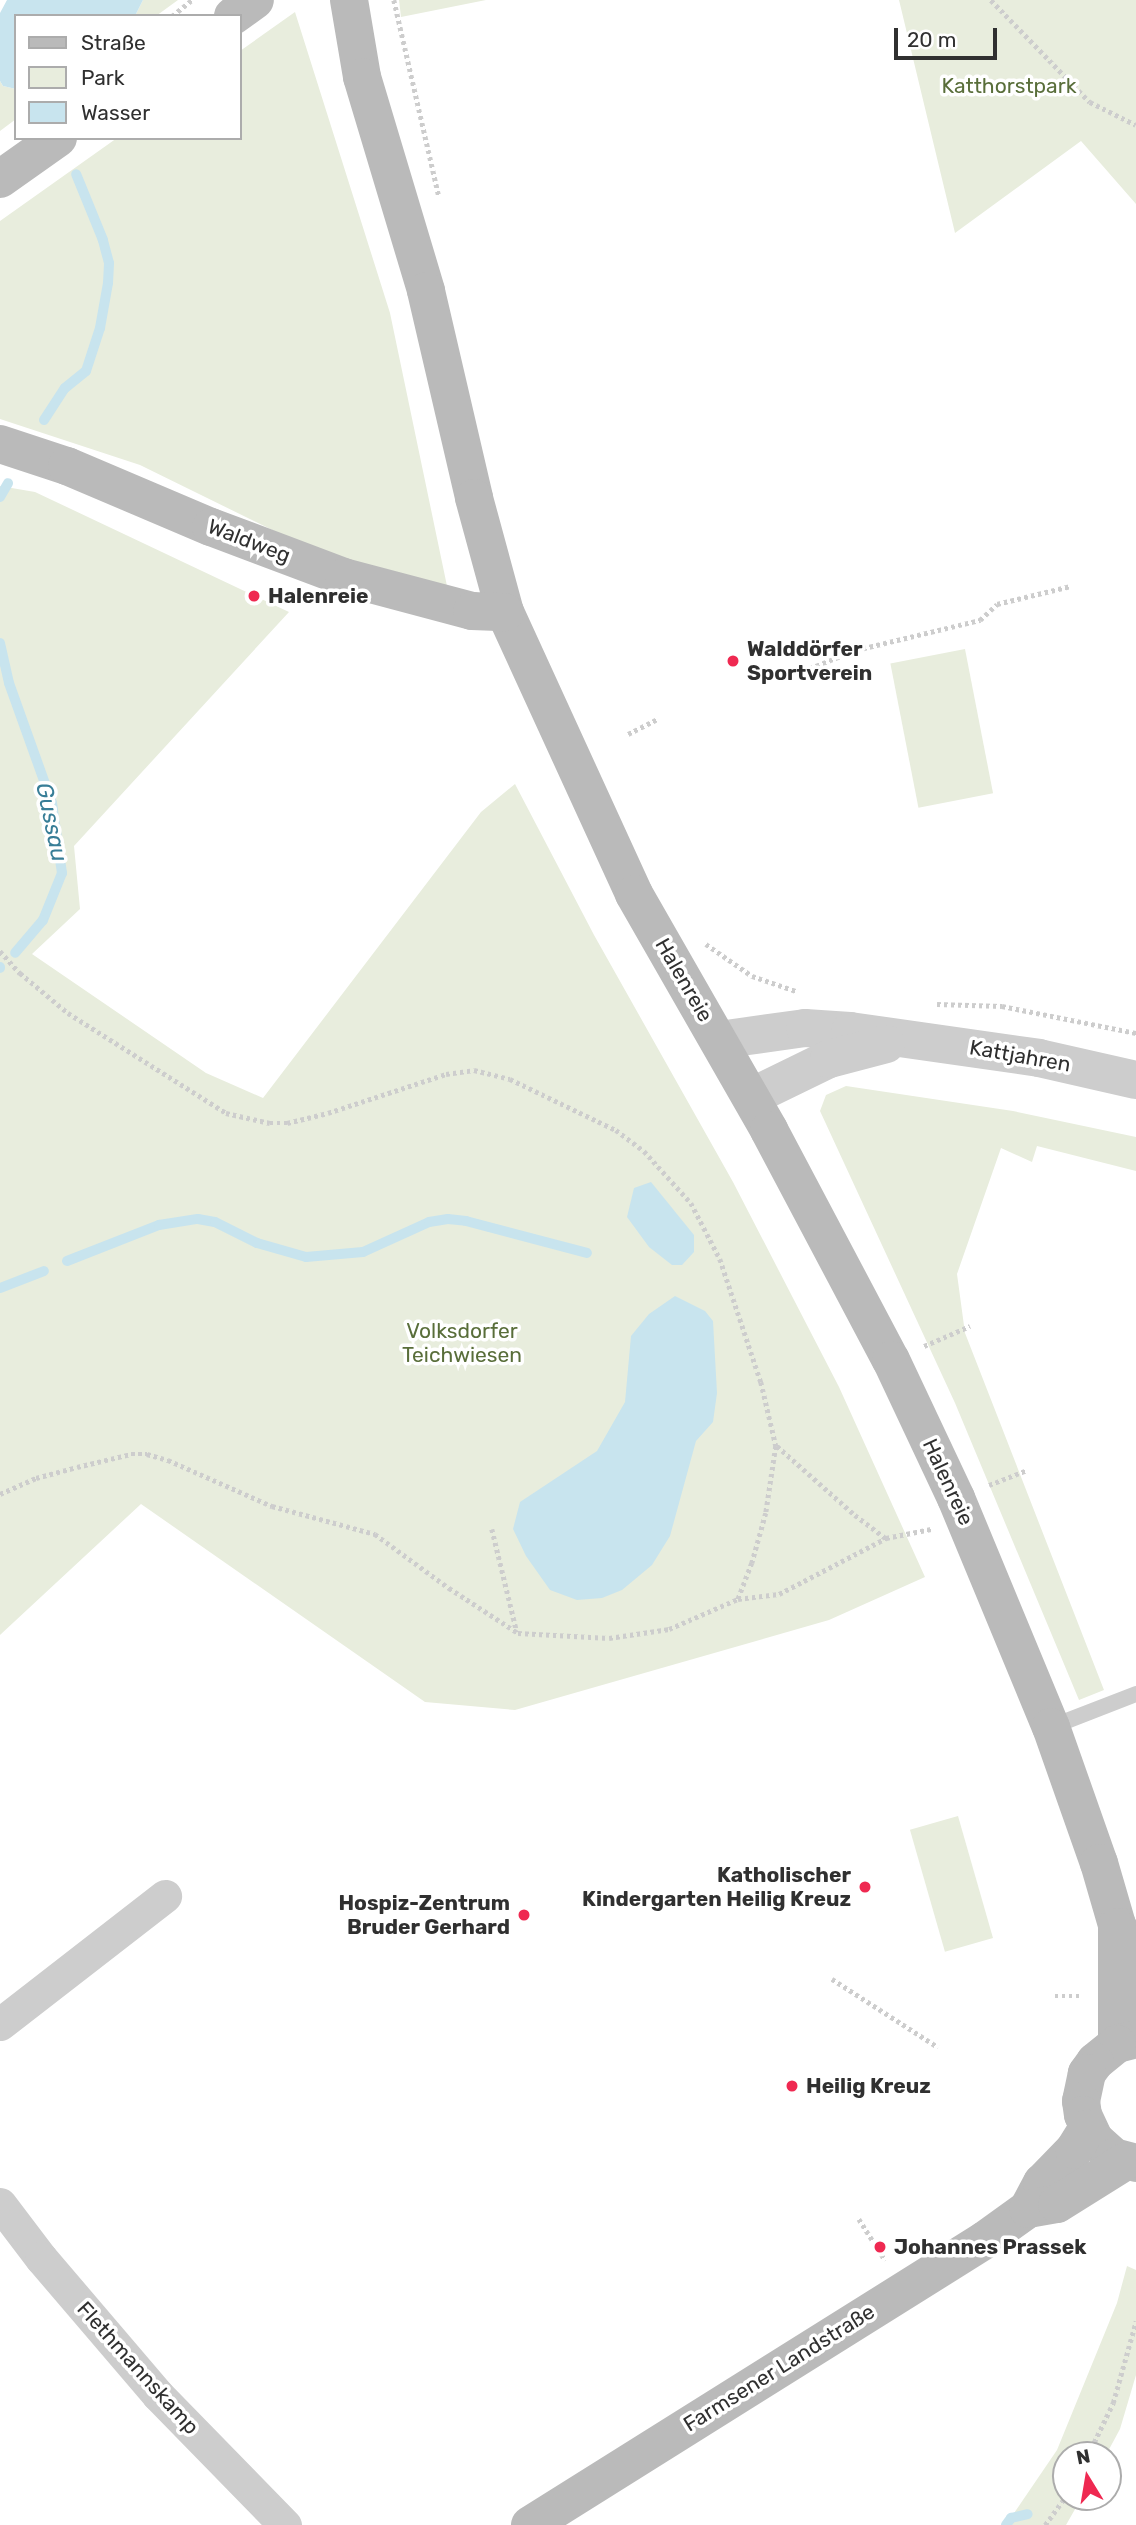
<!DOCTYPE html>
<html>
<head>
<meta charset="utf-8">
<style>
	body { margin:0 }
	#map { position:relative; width:1136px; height:2525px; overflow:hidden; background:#fff; font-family:Rubik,sans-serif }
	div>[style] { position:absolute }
	.green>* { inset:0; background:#e8eddd; transform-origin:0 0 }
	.water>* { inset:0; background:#c8e4ee }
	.stream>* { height:10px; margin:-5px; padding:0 5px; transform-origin:5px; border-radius:5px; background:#c8e4ee }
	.path>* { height:4.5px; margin-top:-2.25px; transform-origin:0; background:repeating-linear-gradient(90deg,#cdcdcd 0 3.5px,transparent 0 7px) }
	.service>* { height:16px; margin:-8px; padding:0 8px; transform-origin:8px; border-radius:8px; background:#cdcdcd }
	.minor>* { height:33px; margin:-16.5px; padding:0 16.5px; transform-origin:16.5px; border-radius:16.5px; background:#cdcdcd }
	.tertiary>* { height:38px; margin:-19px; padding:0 19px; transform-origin:19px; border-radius:19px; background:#cdcdcd }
	.secondary>* { height:38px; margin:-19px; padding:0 19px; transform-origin:19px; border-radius:19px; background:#bababa }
	.dots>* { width:19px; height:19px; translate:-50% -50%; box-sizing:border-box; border:4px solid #fff; border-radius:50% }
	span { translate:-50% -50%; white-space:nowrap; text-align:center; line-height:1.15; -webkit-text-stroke:7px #fff; paint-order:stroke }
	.park-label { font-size:21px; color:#596e3a }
	.street-label { font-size:21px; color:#303030 }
	.poi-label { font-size:21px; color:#303030; font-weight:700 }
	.left { translate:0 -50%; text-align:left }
	.right { translate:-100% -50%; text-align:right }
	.water-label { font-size:23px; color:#387e97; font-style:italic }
	.legend { position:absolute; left:14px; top:14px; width:228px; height:126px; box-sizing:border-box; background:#fff; border:2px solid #acacac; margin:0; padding:9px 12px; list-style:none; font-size:21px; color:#303030 }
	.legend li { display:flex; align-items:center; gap:14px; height:35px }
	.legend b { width:35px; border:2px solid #acacac }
	.north { position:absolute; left:1052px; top:2441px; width:70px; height:70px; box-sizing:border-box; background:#fff; border:2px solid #acacac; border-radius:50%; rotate:349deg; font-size:19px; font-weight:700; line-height:28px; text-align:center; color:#303030 }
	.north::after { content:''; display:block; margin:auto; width:24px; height:32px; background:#ef2951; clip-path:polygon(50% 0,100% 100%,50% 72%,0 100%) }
	.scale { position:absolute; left:894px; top:28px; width:103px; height:32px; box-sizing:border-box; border:4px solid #303030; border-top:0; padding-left:9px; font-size:21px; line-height:24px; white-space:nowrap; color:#303030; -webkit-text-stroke:5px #fff; paint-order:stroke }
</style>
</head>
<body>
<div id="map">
	<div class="green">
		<i style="clip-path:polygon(143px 0,178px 0,156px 16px,135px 16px)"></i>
		<i style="clip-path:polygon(399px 0,486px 0,401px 17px)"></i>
		<i style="clip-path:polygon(899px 0,1136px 0,1136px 204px,1081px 141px,955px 233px)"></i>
		<i style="clip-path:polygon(295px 12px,390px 313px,447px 586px,313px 550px,140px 465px,0 419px,0 221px,117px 138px,240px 138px,240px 51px)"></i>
		<i style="clip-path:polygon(0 81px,3px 86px,16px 89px,16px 119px,0 131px)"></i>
		<i style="clip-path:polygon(0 486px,35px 492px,289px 612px,74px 846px,80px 909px,32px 954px,206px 1073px,263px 1098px,481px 812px,515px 784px,594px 935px,733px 1182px,839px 1387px,925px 1577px,829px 1620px,515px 1710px,425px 1702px,141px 1504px,0 1635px)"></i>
		<i style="left:965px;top:649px;width:147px;height:76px;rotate:79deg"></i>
		<i style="clip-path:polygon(846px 1086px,1013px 1111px,1136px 1137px,1136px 1171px,1037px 1146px,1032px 1162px,1001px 1148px,957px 1274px,965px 1333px,1104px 1690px,1079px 1700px,955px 1403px,820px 1111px,826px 1095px)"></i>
		<i style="left:958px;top:1816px;width:127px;height:50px;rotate:74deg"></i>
		<i style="clip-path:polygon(1127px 2266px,1136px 2270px,1136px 2375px,1120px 2429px,1106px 2455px,1066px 2455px,1066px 2497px,1082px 2497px,1066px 2525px,1006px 2525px,1057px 2450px,1117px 2303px)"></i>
	</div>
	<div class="water">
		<i style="clip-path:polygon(7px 0,143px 0,135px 16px,16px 16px,16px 89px,3px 86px,0 81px,0 13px)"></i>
		<i style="clip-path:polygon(651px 1182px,694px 1235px,694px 1252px,682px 1265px,672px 1265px,649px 1247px,627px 1217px,634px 1188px)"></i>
		<i style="clip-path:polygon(675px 1296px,705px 1311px,713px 1321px,717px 1393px,713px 1422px,696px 1441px,670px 1536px,652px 1565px,622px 1590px,602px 1598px,577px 1600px,550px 1590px,526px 1556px,513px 1529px,520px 1502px,597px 1451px,625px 1402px,631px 1336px,649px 1314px)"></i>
	</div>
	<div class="stream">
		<i style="left:44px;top:420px;width:38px;rotate:-57deg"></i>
		<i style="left:65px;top:388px;width:27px;rotate:-39deg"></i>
		<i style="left:86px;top:371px;width:45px;rotate:-72deg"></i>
		<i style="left:100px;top:328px;width:46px;rotate:-79.9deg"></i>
		<i style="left:108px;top:283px;width:20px;rotate:-87deg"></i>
		<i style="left:109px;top:263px;width:24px;rotate:-105deg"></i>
		<i style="left:103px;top:240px;width:71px;rotate:-112.2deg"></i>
		<i style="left:0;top:497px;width:16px;rotate:-60deg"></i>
		<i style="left:0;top:643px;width:41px;rotate:77.3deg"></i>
		<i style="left:9px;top:683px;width:127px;rotate:70.3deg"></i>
		<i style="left:52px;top:803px;width:71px;rotate:81.9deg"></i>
		<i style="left:62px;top:873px;width:51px;rotate:112deg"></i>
		<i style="left:43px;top:920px;width:43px;rotate:130.3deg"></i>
		<i style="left:0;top:968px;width:1px;rotate:-90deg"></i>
		<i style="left:67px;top:1261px;width:99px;rotate:-21.4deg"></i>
		<i style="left:159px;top:1225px;width:39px;rotate:-9deg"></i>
		<i style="left:198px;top:1219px;width:17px;rotate:10deg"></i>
		<i style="left:215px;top:1222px;width:47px;rotate:26.6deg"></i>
		<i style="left:257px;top:1243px;width:51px;rotate:15.9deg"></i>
		<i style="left:306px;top:1257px;width:57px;rotate:-5deg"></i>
		<i style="left:363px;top:1252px;width:72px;rotate:-24.4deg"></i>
		<i style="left:429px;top:1222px;width:19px;rotate:-9deg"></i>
		<i style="left:448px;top:1219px;width:18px;rotate:6deg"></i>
		<i style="left:466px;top:1221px;width:125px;rotate:14.8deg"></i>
		<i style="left:0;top:1288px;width:47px;rotate:-21.1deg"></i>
		<i style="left:1006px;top:2525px;width:9px;rotate:-54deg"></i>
		<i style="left:1011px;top:2518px;width:17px;rotate:-13deg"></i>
	</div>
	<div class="path">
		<i style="left:394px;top:0;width:202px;rotate:77.1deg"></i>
		<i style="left:991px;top:0;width:142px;rotate:45.9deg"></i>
		<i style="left:1090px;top:102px;width:51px;rotate:26.6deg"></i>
		<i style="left:172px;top:16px;width:26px;rotate:-39deg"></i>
		<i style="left:790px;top:676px;width:71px;rotate:-21.5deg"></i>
		<i style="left:856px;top:650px;width:128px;rotate:-13.6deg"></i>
		<i style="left:980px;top:620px;width:23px;rotate:-43deg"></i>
		<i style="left:997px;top:604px;width:76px;rotate:-13.7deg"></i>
		<i style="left:628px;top:734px;width:33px;rotate:-27deg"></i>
		<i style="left:706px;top:944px;width:56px;rotate:34.8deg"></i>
		<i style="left:752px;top:976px;width:46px;rotate:18.8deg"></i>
		<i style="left:0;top:951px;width:30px;rotate:48deg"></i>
		<i style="left:20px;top:973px;width:62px;rotate:39.8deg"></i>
		<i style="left:68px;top:1013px;width:187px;rotate:32.3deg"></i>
		<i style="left:226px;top:1113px;width:45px;rotate:12.8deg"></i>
		<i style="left:270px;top:1123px;width:17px"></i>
		<i style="left:287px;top:1123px;width:42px;rotate:-13.7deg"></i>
		<i style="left:328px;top:1113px;width:124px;rotate:-18.3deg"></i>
		<i style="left:446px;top:1074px;width:28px;rotate:-8deg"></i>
		<i style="left:474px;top:1070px;width:37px;rotate:14deg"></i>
		<i style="left:510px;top:1079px;width:118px;rotate:25.7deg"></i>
		<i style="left:616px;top:1130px;width:35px;rotate:37deg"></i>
		<i style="left:644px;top:1151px;width:70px;rotate:47.9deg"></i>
		<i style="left:691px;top:1203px;width:63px;rotate:62.6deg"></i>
		<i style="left:720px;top:1259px;width:130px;rotate:71.6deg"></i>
		<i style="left:761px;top:1382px;width:66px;rotate:76.8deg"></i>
		<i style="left:776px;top:1446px;width:68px;rotate:98.5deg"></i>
		<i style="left:766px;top:1513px;width:52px;rotate:105.6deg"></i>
		<i style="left:752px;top:1563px;width:39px;rotate:111deg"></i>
		<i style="left:937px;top:1004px;width:65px;rotate:1.8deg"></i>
		<i style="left:1002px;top:1006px;width:137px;rotate:11.4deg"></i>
		<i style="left:924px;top:1346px;width:50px;rotate:-23.5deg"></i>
		<i style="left:777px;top:1446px;width:104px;rotate:41.5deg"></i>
		<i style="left:855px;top:1515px;width:39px;rotate:37deg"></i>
		<i style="left:989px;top:1485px;width:41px;rotate:-21.5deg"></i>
		<i style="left:0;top:1494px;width:39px;rotate:-24deg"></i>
		<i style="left:36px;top:1478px;width:42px;rotate:-15deg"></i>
		<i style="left:77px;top:1467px;width:56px;rotate:-13.5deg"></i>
		<i style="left:131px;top:1454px;width:16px"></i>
		<i style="left:147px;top:1454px;width:22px;rotate:16deg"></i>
		<i style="left:168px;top:1460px;width:114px;rotate:23.9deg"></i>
		<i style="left:272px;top:1506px;width:107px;rotate:15.2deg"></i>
		<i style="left:375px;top:1534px;width:92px;rotate:36.1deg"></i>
		<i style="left:449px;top:1588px;width:82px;rotate:33.1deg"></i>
		<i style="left:518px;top:1633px;width:91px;rotate:3.1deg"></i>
		<i style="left:609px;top:1638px;width:61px;rotate:-8.5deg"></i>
		<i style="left:669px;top:1629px;width:75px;rotate:-23.5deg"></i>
		<i style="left:738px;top:1599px;width:41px;rotate:-7deg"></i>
		<i style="left:779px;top:1594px;width:121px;rotate:-27.6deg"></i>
		<i style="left:886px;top:1538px;width:46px;rotate:-11.3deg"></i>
		<i style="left:492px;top:1529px;width:106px;rotate:76.4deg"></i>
		<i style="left:832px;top:1979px;width:126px;rotate:32.7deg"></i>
		<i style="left:1055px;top:1996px;width:28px"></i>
		<i style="left:859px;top:2219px;width:49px;rotate:57.6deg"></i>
		<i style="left:1088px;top:2455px;width:58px;rotate:-64.3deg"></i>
		<i style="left:1113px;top:2403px;width:85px;rotate:-74.3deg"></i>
		<i style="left:1045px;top:2525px;width:36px;rotate:-54deg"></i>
	</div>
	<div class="service">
		<i style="left:1051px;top:1727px;width:91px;rotate:-21.2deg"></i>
	</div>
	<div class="minor">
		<i style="left:0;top:2024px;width:209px;rotate:-37.8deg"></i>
		<i style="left:0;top:2204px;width:68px;rotate:52.8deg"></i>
		<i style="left:41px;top:2258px;width:180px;rotate:49.5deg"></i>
		<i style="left:158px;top:2395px;width:182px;rotate:45.7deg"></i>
	</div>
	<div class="tertiary">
		<i style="left:719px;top:1040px;width:87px;rotate:-7.9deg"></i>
		<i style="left:805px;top:1028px;width:45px;rotate:3.8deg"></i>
		<i style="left:850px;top:1031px;width:191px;rotate:8.1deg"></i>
		<i style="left:1039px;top:1058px;width:99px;rotate:12.8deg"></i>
		<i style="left:751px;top:1097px;width:87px;rotate:-26deg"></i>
		<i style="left:829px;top:1059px;width:59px;rotate:-14.7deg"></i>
	</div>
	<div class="secondary">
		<i style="left:349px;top:0;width:78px;rotate:80.4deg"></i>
		<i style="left:362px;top:77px;width:223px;rotate:73.3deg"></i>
		<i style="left:426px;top:291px;width:212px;rotate:76.9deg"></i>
		<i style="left:474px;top:498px;width:118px;rotate:74.8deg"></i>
		<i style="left:505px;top:612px;width:310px;rotate:65.4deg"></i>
		<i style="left:634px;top:894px;width:272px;rotate:60.2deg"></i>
		<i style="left:769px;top:1130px;width:260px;rotate:62.1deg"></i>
		<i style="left:891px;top:1360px;width:153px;rotate:64.8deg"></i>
		<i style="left:956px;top:1498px;width:248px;rotate:67.5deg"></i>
		<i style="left:1051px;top:1727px;width:144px;rotate:70.6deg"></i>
		<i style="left:1099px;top:1863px;width:65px;rotate:73.8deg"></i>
		<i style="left:1117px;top:1925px;width:42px;rotate:62.8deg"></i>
		<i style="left:233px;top:16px;width:27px;rotate:-36deg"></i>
		<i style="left:0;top:179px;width:71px;rotate:-35.3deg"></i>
		<i style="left:0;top:444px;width:71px;rotate:18.2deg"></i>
		<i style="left:67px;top:466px;width:156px;rotate:23deg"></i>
		<i style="left:211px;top:527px;width:142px;rotate:20.6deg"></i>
		<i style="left:344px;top:577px;width:132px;rotate:14.9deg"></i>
		<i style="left:472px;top:611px;width:33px;rotate:2deg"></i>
		<i style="left:1117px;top:1927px;width:117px;rotate:90deg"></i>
		<i style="left:1136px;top:2039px;width:20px;rotate:165deg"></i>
		<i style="left:1117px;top:2044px;width:28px;rotate:141deg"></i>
		<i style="left:1095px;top:2062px;width:14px;rotate:126deg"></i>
		<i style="left:1087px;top:2073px;width:29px;rotate:102deg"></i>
		<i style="left:1081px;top:2101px;width:14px;rotate:82deg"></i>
		<i style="left:1083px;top:2115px;width:26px;rotate:65deg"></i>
		<i style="left:1094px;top:2139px;width:27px;rotate:42deg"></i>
		<i style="left:1114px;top:2157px;width:23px;rotate:15deg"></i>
		<i style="left:1028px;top:2209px;width:30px;rotate:-62deg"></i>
		<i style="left:1042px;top:2183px;width:46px;rotate:-45.9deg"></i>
		<i style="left:1074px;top:2150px;width:25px;rotate:-58deg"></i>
		<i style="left:530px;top:2525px;width:537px;rotate:-32.06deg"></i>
		<i style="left:985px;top:2240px;width:53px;rotate:-35.8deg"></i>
		<i style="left:1028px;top:2209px;width:29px;rotate:-10deg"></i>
		<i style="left:1057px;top:2204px;width:81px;rotate:-31.9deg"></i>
	</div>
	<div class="dots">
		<i style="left:254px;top:596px;background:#ef2951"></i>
		<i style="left:733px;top:661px;background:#ef2951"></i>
		<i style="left:865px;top:1887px;background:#ef2951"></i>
		<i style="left:524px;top:1915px;background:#ef2951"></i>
		<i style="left:792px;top:2086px;background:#ef2951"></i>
		<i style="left:880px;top:2247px;background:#ef2951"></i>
	</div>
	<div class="park-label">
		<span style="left:1009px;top:86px">Katthorstpark</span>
		<span style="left:462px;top:1343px">Volksdorfer<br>Teichwiesen</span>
	</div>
	<div class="street-label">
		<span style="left:249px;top:541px;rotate:21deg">Waldweg</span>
		<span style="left:684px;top:980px;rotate:60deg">Halenreie</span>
		<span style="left:1020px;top:1056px;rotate:10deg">Kattjahren</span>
		<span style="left:948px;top:1482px;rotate:65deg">Halenreie</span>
		<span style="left:138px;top:2368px;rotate:48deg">Flethmannskamp</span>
		<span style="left:779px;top:2368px;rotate:-32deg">Farmsener Landstraße</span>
	</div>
	<div class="poi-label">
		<span class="left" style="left:268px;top:596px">Halenreie</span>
		<span class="left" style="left:747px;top:661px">Walddörfer<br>Sportverein</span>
		<span class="right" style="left:851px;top:1887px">Katholischer<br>Kindergarten Heilig Kreuz</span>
		<span class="right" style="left:510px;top:1915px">Hospiz-Zentrum<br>Bruder Gerhard</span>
		<span class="left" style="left:806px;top:2086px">Heilig Kreuz</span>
		<span class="left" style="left:894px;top:2247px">Johannes Prassek</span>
	</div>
	<div class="water-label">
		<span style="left:52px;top:822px;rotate:78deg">Gussau</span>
	</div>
	<ul class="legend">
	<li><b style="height:9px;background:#bababa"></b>Straße</li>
	<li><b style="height:19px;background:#e8eddd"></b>Park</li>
	<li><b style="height:19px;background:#c8e4ee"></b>Wasser</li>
	</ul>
	<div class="north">N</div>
	<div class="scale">20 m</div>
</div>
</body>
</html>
